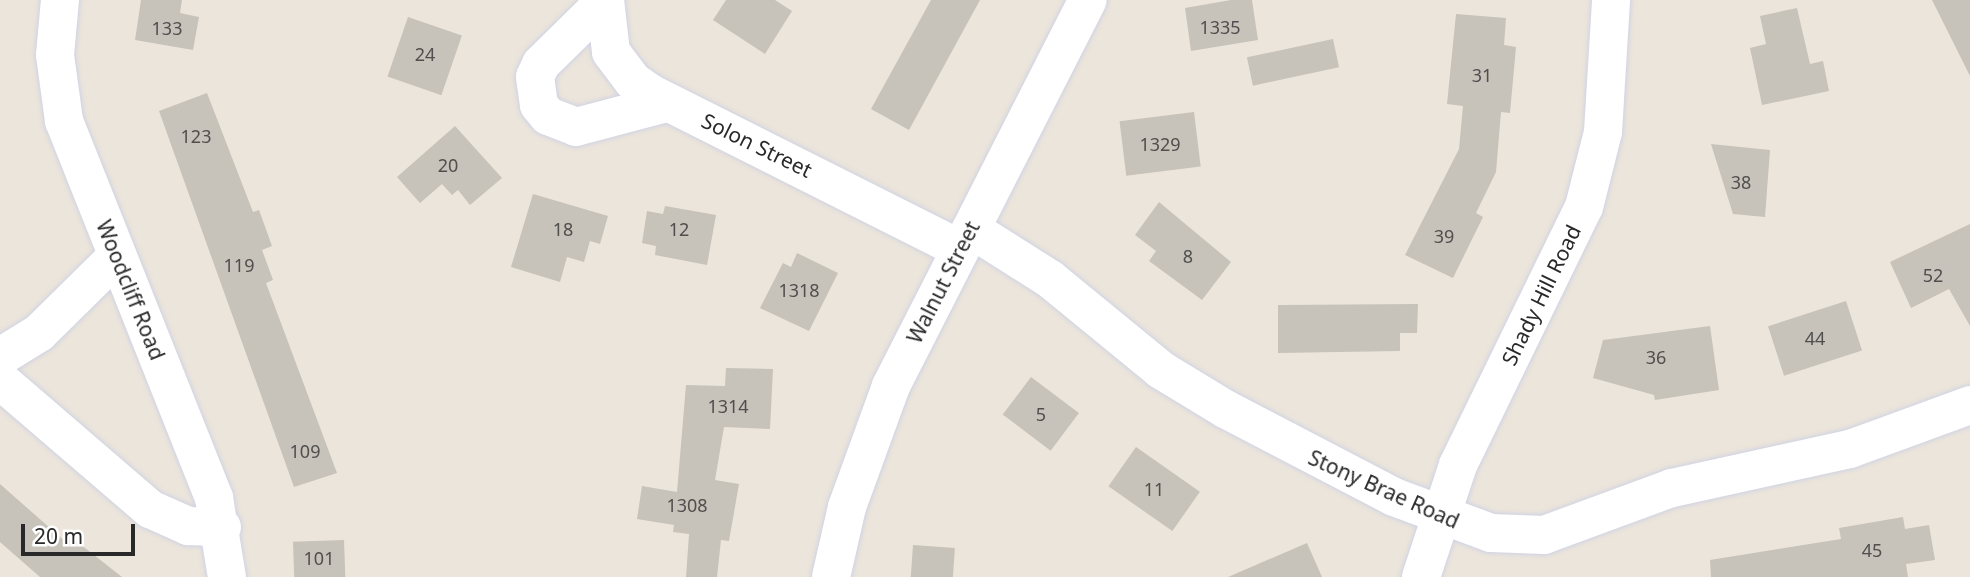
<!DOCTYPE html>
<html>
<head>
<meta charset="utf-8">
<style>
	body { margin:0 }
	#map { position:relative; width:1970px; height:577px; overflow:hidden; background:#ece5db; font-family:"Noto Sans",sans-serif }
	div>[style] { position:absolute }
	.building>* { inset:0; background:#c7c2ba; transform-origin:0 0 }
	.roads { filter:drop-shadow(0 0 2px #d0d3e3) drop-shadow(0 0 2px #d0d3e3) }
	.street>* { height:38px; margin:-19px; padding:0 19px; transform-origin:19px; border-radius:19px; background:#fff }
	.secondary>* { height:38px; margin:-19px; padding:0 19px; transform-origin:19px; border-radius:19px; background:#fff }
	span { translate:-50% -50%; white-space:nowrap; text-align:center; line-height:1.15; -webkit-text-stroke:7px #fff; paint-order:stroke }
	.number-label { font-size:18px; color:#504f4d }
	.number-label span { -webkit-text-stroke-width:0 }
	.street-label { font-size:21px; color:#292929 }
	.scale { position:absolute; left:21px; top:524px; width:114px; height:32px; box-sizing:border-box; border:4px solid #292929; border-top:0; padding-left:9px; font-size:21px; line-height:24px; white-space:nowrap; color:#292929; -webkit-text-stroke:5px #fff; paint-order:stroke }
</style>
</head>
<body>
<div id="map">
	<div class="building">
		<i style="clip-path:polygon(141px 0,182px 0,180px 13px,199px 17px,193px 50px,135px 40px)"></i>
		<i style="clip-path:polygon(726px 0,775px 0,792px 11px,765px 54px,713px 20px)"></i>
		<i style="clip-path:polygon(931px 0,980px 0,909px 130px,871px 109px)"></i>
		<i style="clip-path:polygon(1231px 0,1252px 0,1258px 40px,1191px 51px,1185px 8px)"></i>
		<i style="clip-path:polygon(1932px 0,1970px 0,1970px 76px)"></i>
		<i style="clip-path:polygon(1797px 8px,1810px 64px,1823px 61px,1829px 91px,1762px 105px,1750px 48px,1766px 44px,1760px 16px)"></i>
		<i style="clip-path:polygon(1456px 14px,1506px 18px,1504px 45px,1516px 47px,1510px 113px,1501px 112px,1496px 172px,1476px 213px,1483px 217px,1453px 278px,1405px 255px,1459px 149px,1463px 106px,1447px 104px)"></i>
		<i style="left:408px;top:17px;width:57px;height:63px;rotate:19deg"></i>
		<i style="left:1333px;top:39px;width:29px;height:88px;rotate:78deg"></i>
		<i style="clip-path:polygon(207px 93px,253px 212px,259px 210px,272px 246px,262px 250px,273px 280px,266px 283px,337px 473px,294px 487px,159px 111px)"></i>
		<i style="left:1194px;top:112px;width:55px;height:75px;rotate:83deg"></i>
		<i style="clip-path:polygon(455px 126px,502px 178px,470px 205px,458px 190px,452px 195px,442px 184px,420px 203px,397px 177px)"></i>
		<i style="clip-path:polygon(1711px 144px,1770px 150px,1765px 217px,1733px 214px)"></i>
		<i style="clip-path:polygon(533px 194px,608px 216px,600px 244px,590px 241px,584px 262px,567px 257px,560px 282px,511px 267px)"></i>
		<i style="clip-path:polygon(1159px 202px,1231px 262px,1202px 300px,1149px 261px,1156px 251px,1135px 235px)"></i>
		<i style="clip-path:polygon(665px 206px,716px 215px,707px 265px,655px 255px,656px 246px,642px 243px,647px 211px,663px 214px)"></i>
		<i style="clip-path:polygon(1970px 224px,1970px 326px,1949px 289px,1911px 308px,1890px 262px)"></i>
		<i style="clip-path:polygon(797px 253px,838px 273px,809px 331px,760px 308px,783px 263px,791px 267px)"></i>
		<i style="left:1846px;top:301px;width:52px;height:82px;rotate:72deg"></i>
		<i style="clip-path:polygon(1418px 304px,1417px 333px,1400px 333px,1400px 351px,1278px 353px,1278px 305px)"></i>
		<i style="clip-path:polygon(1710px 326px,1719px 390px,1655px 400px,1654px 395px,1593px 378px,1603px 340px)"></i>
		<i style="clip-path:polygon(726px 368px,773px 369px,770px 429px,724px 427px,715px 480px,739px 484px,729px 541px,721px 540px,717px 577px,686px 577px,689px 534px,673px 532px,674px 525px,637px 519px,642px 486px,677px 492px,686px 385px,725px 386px)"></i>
		<i style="left:1031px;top:377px;width:60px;height:47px;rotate:37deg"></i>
		<i style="left:1136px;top:447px;width:78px;height:48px;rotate:35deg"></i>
		<i style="clip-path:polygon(0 484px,67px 543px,71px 537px,122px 577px,40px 577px,0 542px)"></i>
		<i style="clip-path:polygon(1903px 517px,1905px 529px,1929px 525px,1935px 560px,1906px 564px,1908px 577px,1711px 577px,1710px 560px,1841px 539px,1839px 528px)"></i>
		<i style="left:344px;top:540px;width:37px;height:51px;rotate:88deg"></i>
		<i style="clip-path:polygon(1307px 543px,1322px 577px,1228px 577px)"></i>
		<i style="left:913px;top:545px;width:42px;height:32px;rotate:4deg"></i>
	</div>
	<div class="roads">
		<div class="street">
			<i style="left:60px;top:0;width:55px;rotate:95.2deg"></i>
			<i style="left:55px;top:55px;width:67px;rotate:82.2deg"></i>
			<i style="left:64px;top:121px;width:406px;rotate:68.3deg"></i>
			<i style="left:214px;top:498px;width:80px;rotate:80.7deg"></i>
			<i style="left:605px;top:0;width:52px;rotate:83.4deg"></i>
			<i style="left:611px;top:52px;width:36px;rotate:53deg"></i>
			<i style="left:633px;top:81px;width:21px;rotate:35deg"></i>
			<i style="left:650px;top:93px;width:347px;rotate:26.7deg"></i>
			<i style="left:604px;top:2px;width:88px;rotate:135.5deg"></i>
			<i style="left:541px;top:64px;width:14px;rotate:115deg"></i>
			<i style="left:535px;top:77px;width:28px;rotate:82deg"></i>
			<i style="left:539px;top:105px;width:14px;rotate:51deg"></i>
			<i style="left:548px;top:116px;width:30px;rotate:21deg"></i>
			<i style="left:576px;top:127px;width:93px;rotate:-14.9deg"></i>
			<i style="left:971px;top:229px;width:93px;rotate:32.3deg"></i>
			<i style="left:1050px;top:279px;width:144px;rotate:39.3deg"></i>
			<i style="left:1161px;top:370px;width:77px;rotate:31.2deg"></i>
			<i style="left:1227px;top:410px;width:188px;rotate:27.5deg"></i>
			<i style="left:1394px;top:497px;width:103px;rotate:20.4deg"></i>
			<i style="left:1491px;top:533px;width:53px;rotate:2.2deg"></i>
			<i style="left:1544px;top:535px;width:136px;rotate:-20.2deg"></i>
			<i style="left:1672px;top:488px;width:182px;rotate:-12.4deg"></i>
			<i style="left:1850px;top:449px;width:128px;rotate:-20.1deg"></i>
			<i style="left:0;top:357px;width:46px;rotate:-31.6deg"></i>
			<i style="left:39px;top:333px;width:110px;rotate:-44.6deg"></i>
			<i style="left:0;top:380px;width:198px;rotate:40.7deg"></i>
			<i style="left:150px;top:509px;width:42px;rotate:24.1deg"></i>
			<i style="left:188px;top:526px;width:34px;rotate:2deg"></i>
			<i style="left:1421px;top:577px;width:118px;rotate:-71.7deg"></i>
			<i style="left:1458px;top:465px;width:287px;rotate:-64deg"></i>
			<i style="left:1584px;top:207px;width:77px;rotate:-75.8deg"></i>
			<i style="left:1603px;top:132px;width:132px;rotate:-86.5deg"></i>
		</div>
		<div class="secondary">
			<i style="left:831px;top:577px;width:72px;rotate:-77.1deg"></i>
			<i style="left:847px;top:507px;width:129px;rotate:-70deg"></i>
			<i style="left:891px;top:386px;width:433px;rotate:-63deg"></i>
		</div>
	</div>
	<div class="number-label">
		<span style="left:1220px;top:27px">1335</span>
		<span style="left:167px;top:28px">133</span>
		<span style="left:425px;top:54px">24</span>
		<span style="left:1482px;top:75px">31</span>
		<span style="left:196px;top:136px">123</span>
		<span style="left:1160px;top:144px">1329</span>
		<span style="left:448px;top:165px">20</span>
		<span style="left:1741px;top:182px">38</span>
		<span style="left:563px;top:229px">18</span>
		<span style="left:679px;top:229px">12</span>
		<span style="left:1444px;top:236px">39</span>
		<span style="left:1188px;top:256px">8</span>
		<span style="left:239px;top:265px">119</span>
		<span style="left:1933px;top:275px">52</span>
		<span style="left:799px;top:290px">1318</span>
		<span style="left:1815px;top:338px">44</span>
		<span style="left:1656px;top:357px">36</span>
		<span style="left:728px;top:406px">1314</span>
		<span style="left:1041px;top:414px">5</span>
		<span style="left:305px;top:451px">109</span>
		<span style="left:1154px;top:489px">11</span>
		<span style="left:687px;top:505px">1308</span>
		<span style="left:1872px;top:550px">45</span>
		<span style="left:319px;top:558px">101</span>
	</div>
	<div class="street-label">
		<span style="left:757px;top:145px;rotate:26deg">Solon Street</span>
		<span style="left:943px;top:282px;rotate:-63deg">Walnut Street</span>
		<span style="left:131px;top:290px;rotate:68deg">Woodcliff Road</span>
		<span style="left:1541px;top:295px;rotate:-64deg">Shady Hill Road</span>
		<span style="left:1384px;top:489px;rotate:24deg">Stony Brae Road</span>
	</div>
	<div class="scale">20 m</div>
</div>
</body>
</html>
